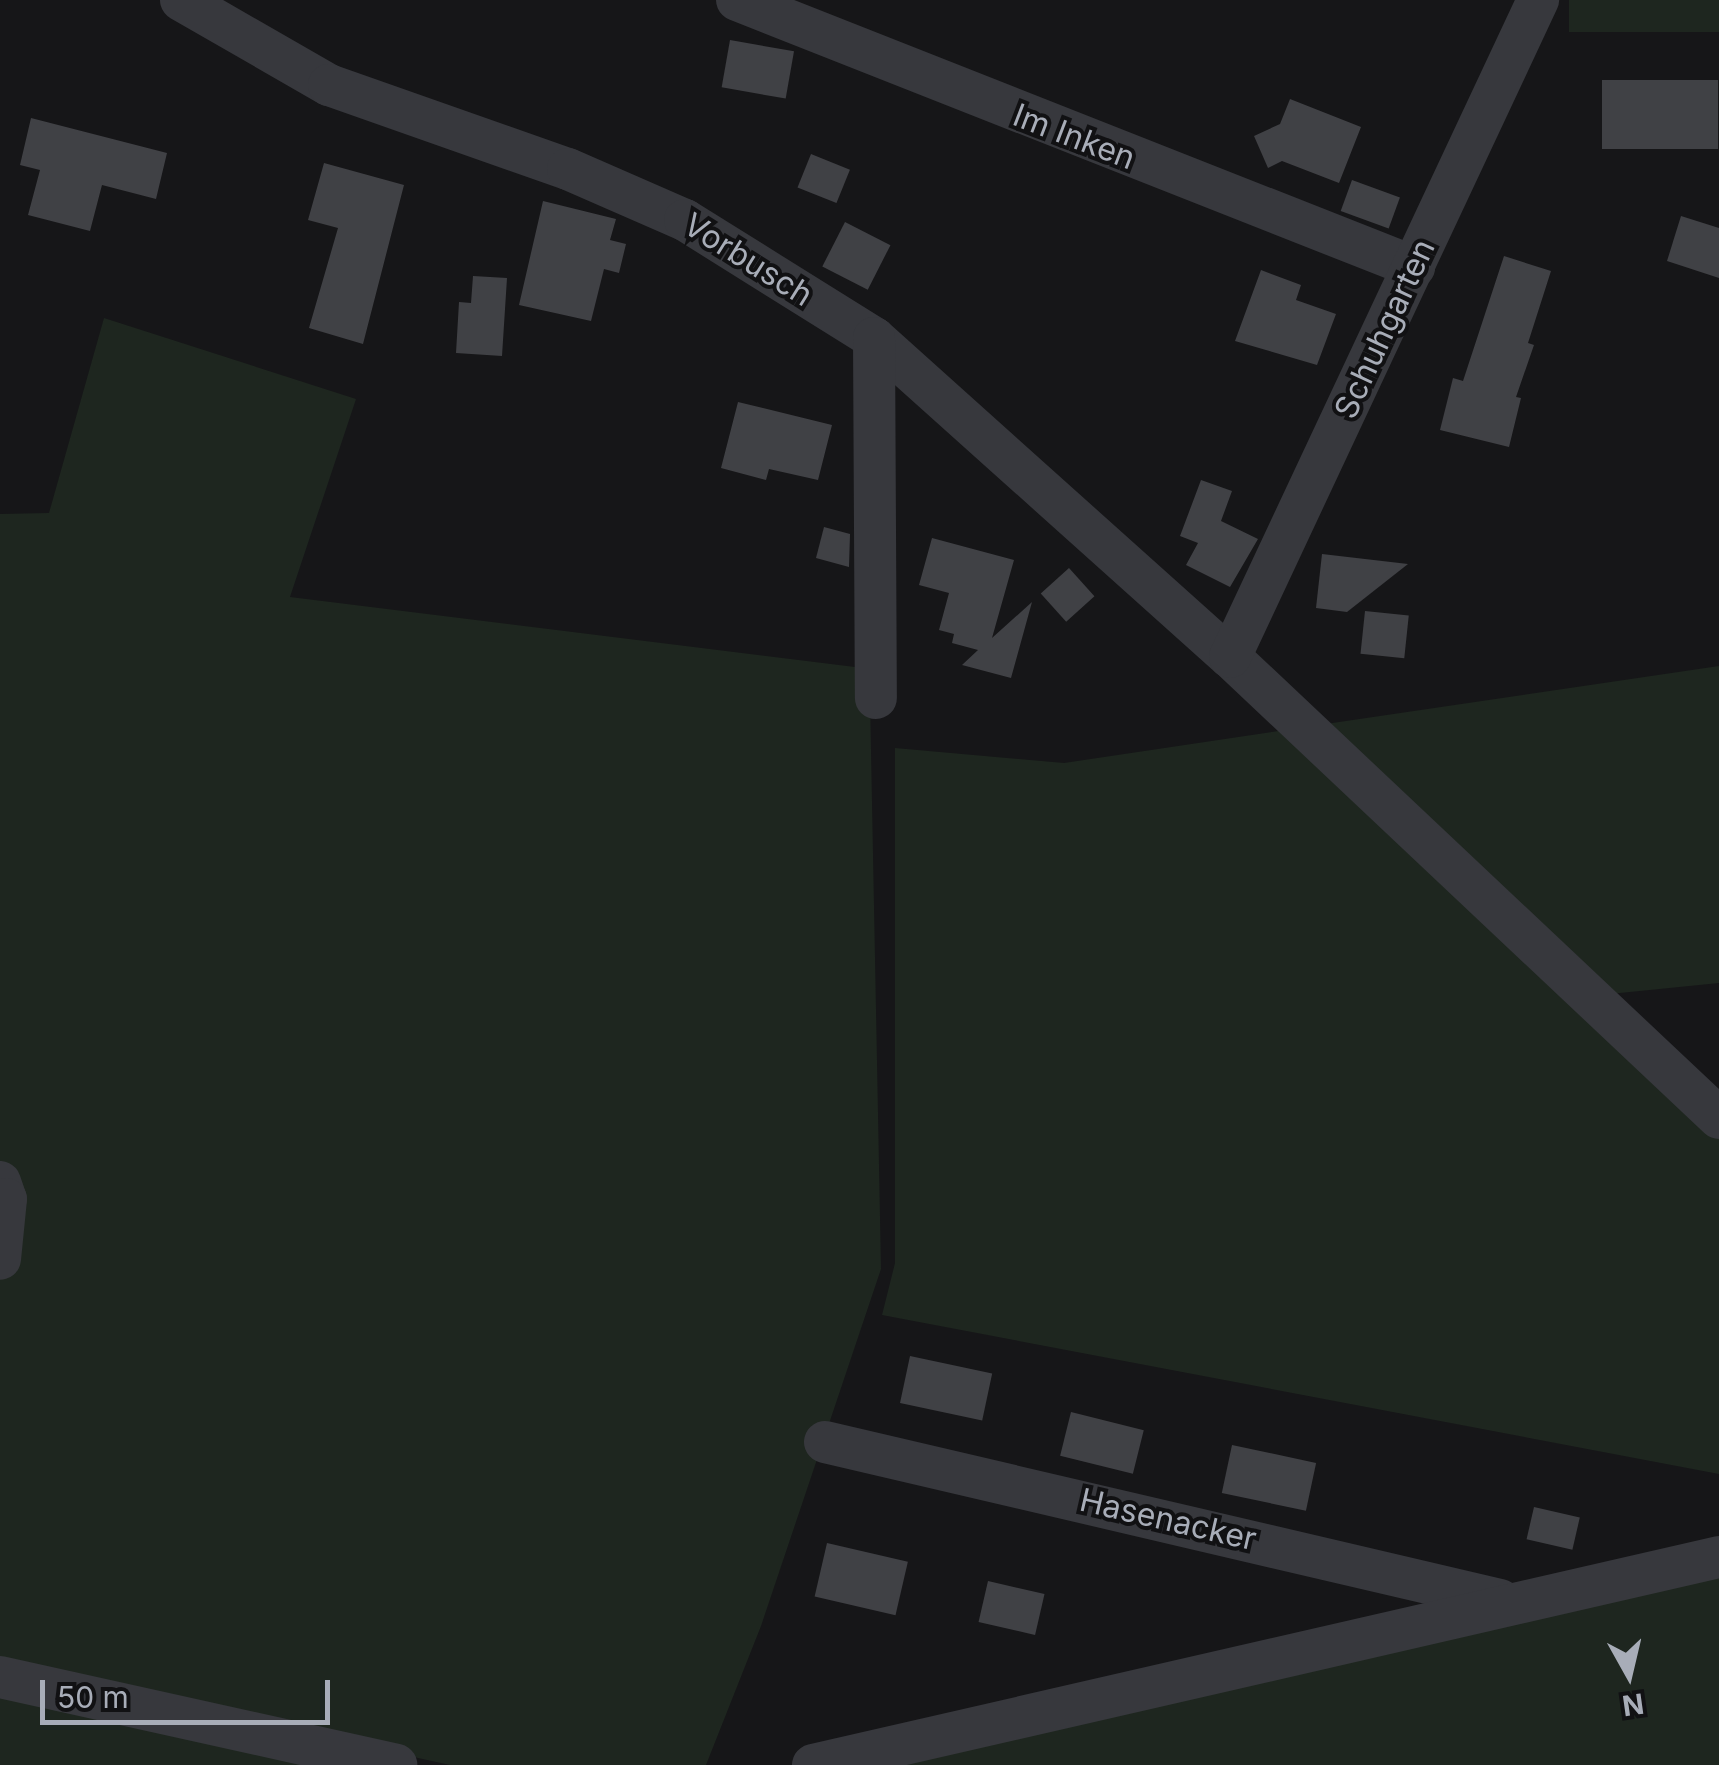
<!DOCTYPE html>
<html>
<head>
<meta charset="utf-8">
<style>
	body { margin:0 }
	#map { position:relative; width:1719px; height:1765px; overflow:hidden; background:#161618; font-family:Inter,sans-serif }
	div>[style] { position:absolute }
	.green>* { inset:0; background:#1e261f; transform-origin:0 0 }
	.building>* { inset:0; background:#404145; transform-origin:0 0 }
	.minor>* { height:42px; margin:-21px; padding:0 21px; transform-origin:21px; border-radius:21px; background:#37383d }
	span { translate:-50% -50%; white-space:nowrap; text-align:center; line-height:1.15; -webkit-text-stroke:8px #111113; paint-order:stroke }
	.street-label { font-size:32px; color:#a8adb8 }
	.north { position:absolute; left:1579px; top:1625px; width:100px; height:100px; -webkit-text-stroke:8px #111113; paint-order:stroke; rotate:172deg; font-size:28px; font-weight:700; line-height:40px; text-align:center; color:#a8adb8 }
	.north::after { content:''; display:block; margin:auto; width:35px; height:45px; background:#a8adb8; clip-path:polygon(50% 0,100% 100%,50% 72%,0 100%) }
	.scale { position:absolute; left:40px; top:1680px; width:290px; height:45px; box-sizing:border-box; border:5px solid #a8adb8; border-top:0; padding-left:12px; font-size:30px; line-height:35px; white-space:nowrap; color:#a8adb8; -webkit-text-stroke:8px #111113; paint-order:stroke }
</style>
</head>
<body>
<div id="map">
	<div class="green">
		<i style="left:1569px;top:0;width:150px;height:32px"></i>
		<i style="clip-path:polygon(104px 318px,356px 399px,290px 597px,855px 667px,870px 698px,881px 1269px,761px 1626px,706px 1765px,450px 1765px,0 1666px,0 514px,49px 513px)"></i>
		<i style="clip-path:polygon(1719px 666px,1719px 983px,1600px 995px,1312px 726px)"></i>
		<i style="clip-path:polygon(1285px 730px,1719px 1135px,1719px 1474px,882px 1315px,895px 1263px,895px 748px,1064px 763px)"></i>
		<i style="clip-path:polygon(1719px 1570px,1719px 1765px,827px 1765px)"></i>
		<i style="clip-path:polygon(0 1685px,349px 1765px,0 1765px)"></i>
	</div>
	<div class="building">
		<i style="left:730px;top:40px;width:65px;height:48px;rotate:10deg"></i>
		<i style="left:1602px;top:80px;width:116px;height:69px"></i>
		<i style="clip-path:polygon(1290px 99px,1361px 127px,1339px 183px,1282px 161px,1268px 168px,1254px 136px,1280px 124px)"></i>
		<i style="clip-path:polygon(31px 118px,167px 153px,156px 199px,102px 185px,90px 231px,28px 215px,40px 170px,20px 165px)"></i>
		<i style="left:811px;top:154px;width:42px;height:36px;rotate:22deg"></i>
		<i style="clip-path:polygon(324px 163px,404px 185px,363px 344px,309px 328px,338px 228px,308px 220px)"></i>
		<i style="left:1352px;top:180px;width:51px;height:33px;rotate:20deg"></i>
		<i style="clip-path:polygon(543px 201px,616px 219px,610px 240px,626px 244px,619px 273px,604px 269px,591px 321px,519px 305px)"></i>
		<i style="clip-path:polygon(1681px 216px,1719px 228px,1719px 278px,1667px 261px)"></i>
		<i style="left:845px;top:222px;width:51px;height:50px;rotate:27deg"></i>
		<i style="clip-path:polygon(1504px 256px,1551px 271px,1528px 343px,1534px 345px,1516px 397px,1521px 398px,1509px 447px,1440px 430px,1453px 378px,1463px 381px)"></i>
		<i style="clip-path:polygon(1261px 270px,1301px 285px,1296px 300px,1336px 314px,1317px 365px,1235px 341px)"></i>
		<i style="clip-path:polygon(473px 276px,507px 278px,502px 356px,456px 353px,459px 302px,471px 303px)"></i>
		<i style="clip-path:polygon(738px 402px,832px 425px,818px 480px,769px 469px,766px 480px,721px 468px)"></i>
		<i style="clip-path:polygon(1201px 480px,1232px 491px,1221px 521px,1258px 539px,1230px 587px,1186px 565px,1198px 543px,1180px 536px)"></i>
		<i style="clip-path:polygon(824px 527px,850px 534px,849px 567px,816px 558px)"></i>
		<i style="clip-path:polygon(932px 538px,1014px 560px,992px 638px,1032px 602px,1011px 678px,962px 665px,978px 650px,952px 643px,954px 634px,939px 630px,949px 593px,919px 585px)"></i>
		<i style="clip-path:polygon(1322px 554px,1408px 564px,1347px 612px,1316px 608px)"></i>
		<i style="left:1069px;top:568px;width:38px;height:38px;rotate:48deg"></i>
		<i style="left:1365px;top:611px;width:44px;height:43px;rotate:6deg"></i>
		<i style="left:910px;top:1356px;width:84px;height:48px;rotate:12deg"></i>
		<i style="left:1071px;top:1412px;width:75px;height:45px;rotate:14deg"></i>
		<i style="left:1232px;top:1445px;width:86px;height:49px;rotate:12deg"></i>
		<i style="left:1534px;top:1507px;width:47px;height:33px;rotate:13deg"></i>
		<i style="left:827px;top:1543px;width:83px;height:55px;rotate:13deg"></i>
		<i style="left:988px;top:1581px;width:58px;height:42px;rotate:13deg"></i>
	</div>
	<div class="minor">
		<i style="left:181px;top:0;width:171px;rotate:29.9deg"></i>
		<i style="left:329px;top:85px;width:253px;rotate:19.4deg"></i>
		<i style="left:568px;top:169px;width:128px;rotate:23.6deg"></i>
		<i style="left:685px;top:220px;width:223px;rotate:32deg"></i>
		<i style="left:874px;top:338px;width:478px;rotate:41.9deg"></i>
		<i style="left:1230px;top:657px;width:672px;rotate:43.31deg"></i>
		<i style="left:737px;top:0;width:728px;rotate:21.52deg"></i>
		<i style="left:874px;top:338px;width:360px;rotate:89.7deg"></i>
		<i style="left:1230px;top:657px;width:726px;rotate:-64.88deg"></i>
		<i style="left:0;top:1182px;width:18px;rotate:71deg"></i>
		<i style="left:6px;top:1199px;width:60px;rotate:95.7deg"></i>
		<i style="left:825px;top:1442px;width:693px;rotate:13.17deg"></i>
		<i style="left:0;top:1677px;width:406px;rotate:12.5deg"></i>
		<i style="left:813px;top:1765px;width:930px;rotate:-12.93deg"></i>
	</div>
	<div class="street-label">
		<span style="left:1074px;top:137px;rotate:21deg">Im Inken</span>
		<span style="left:748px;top:260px;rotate:32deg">Vorbusch</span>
		<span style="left:1385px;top:329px;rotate:-65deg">Schuhgarten</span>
		<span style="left:1168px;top:1520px;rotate:13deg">Hasenacker</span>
	</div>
	<div class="north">N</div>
	<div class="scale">50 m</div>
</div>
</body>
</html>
